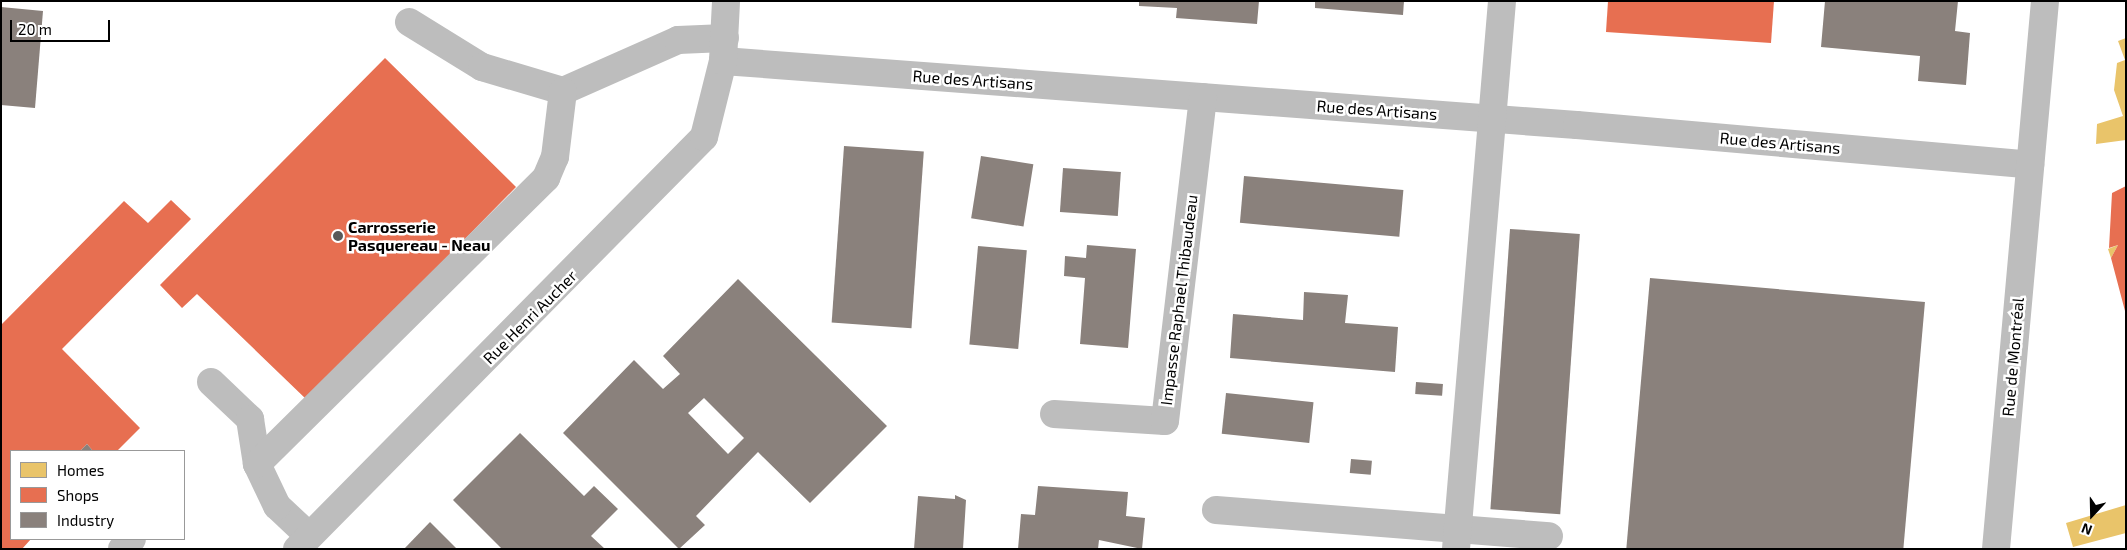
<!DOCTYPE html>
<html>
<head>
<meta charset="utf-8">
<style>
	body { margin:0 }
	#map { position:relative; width:2127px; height:550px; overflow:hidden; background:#fff; font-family:"Exo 2",sans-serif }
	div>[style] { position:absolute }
	.homes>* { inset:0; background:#e9c46a }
	.shops>* { inset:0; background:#e76f51 }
	.industry>* { inset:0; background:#8a817c; transform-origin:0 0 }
	.minor>* { height:28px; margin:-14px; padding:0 14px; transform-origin:14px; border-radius:14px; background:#bdbdbd }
	.dots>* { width:14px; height:14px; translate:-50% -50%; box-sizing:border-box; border:2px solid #fff; border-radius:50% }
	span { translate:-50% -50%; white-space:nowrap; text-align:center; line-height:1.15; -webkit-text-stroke:5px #fff; paint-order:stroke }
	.street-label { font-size:16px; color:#000 }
	.poi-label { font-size:16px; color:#000; font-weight:700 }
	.left { translate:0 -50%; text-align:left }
	.frame { position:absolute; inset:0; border:2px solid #000; pointer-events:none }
	.legend { position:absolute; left:10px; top:450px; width:175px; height:90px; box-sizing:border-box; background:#fff; border:1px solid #999; margin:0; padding:6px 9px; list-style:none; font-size:15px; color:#000 }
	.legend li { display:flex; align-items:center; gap:10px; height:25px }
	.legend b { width:25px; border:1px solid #999 }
	.north { position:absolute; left:2067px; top:490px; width:50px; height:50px; -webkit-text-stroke:4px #fff; paint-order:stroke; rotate:201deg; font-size:14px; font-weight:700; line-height:20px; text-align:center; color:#000 }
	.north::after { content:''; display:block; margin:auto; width:18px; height:22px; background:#000; clip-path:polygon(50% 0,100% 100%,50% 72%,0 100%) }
	.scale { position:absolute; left:10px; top:20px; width:100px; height:22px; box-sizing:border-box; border:2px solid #000; border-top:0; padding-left:6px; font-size:15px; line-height:18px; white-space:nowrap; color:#000; -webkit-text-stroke:4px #fff; paint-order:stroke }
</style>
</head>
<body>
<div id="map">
	<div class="homes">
		<i style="clip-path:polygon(2126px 38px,2126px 140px,2096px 144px,2097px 124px,2123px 116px,2114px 90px,2117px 63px,2125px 60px,2118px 41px)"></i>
		<i style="clip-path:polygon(2118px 245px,2111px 258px,2108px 249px)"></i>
		<i style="clip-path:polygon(2126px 505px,2126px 533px,2073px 547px,2066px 523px)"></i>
	</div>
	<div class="shops">
		<i style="clip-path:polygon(1608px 1px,1774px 1px,1771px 43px,1606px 32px)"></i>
		<i style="clip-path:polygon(385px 58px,516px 187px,307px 400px,197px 294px,182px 308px,160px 285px)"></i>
		<i style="clip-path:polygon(2126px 186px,2126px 311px,2125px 311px,2111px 258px,2118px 245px,2109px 248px,2112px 193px)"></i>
		<i style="clip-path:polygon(171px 200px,191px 219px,62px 349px,140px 428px,117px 451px,93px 451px,87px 444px,80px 451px,11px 451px,11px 539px,31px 539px,22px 549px,1px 549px,1px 325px,124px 201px,148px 223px)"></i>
	</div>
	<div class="industry">
		<i style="clip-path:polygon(1139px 1px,1259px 1px,1257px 24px,1176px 18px,1177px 8px,1139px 6px)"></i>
		<i style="clip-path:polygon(1315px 1px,1404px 1px,1403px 15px,1315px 8px)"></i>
		<i style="clip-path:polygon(1825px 1px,1958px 1px,1955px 31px,1970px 33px,1966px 85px,1918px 81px,1920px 56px,1821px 47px)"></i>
		<i style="clip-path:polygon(1px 7px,43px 11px,35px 108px,1px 105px)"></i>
		<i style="left:844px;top:146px;width:80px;height:177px;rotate:4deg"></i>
		<i style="left:981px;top:156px;width:53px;height:63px;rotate:9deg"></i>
		<i style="left:1063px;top:168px;width:58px;height:44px;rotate:4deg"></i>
		<i style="left:1244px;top:176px;width:160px;height:47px;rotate:5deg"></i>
		<i style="left:1510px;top:229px;width:70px;height:281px;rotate:4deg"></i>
		<i style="clip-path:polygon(1087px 245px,1136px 249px,1128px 348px,1080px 344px,1085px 278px,1064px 276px,1065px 256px,1086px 258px)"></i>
		<i style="left:978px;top:246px;width:49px;height:99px;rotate:5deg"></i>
		<i style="left:1650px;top:278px;width:276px;height:272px;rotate:5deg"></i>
		<i style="clip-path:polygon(evenodd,738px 279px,887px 426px,810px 503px,758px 452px,696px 516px,705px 525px,679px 549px,563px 433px,634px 360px,663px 389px,680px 374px,663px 356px,738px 279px,704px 398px,744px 438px,728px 454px,688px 413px,704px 398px)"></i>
		<i style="clip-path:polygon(1304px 292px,1348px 295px,1345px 323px,1398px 327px,1395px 372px,1230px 358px,1233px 314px,1303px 320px)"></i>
		<i style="left:1416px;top:382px;width:27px;height:12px;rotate:4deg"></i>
		<i style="left:1226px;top:393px;width:88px;height:41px;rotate:6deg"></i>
		<i style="clip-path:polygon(520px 433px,584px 496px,594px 486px,618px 509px,591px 536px,605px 549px,502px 549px,453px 500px)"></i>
		<i style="clip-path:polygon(87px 444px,93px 451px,80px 451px)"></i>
		<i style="left:1351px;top:459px;width:21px;height:14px;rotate:5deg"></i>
		<i style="clip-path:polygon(1038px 486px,1128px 492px,1126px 516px,1145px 518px,1142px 549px,1099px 540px,1098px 549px,1018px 549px,1021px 514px,1035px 515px)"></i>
		<i style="clip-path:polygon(955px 495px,966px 500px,963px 549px,914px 549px,918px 496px,955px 499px)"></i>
		<i style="clip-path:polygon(430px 522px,457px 549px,404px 549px)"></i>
	</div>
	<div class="minor">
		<i style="left:409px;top:22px;width:86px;rotate:31.7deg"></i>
		<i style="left:482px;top:67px;width:84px;rotate:16.5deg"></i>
		<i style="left:563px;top:91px;width:126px;rotate:-23.9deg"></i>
		<i style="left:678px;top:40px;width:47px;rotate:-2.4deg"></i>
		<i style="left:723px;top:61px;width:856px;rotate:4.29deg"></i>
		<i style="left:1577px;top:125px;width:455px;rotate:5deg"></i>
		<i style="left:211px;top:382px;width:54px;rotate:43.5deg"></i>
		<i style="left:250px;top:419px;width:46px;rotate:81.2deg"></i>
		<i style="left:1054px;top:414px;width:111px;rotate:3.6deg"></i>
		<i style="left:1165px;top:421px;width:326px;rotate:-83.3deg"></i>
		<i style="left:1216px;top:510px;width:334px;rotate:4.5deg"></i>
		<i style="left:309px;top:536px;width:44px;rotate:-136.8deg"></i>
		<i style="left:277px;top:506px;width:47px;rotate:-115.5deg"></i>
		<i style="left:257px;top:464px;width:407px;rotate:-44.7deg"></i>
		<i style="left:546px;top:178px;width:23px;rotate:-67deg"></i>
		<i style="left:555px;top:157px;width:66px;rotate:-83.1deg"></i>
		<i style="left:122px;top:549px;width:14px;rotate:-45deg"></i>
		<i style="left:297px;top:549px;width:579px;rotate:-45.35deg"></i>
		<i style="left:704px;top:137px;width:78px;rotate:-76deg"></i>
		<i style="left:723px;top:61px;width:60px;rotate:-87.1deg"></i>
		<i style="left:1456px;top:549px;width:550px;rotate:-85.2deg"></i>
		<i style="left:1996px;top:549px;width:550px;rotate:-84.89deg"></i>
	</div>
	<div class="dots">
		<i style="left:338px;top:236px;background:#595959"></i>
	</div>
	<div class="street-label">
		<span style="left:973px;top:80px;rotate:4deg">Rue des Artisans</span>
		<span style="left:1377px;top:110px;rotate:4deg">Rue des Artisans</span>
		<span style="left:1780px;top:143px;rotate:5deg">Rue des Artisans</span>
		<span style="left:1179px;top:300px;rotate:-83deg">Impasse Raphael Thibaudeau</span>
		<span style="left:530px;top:317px;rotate:-45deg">Rue Henri Aucher</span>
		<span style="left:2013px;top:357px;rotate:-85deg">Rue de Montréal</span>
	</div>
	<div class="poi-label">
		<span class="left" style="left:348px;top:236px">Carrosserie<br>Pasquereau - Neau</span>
	</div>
	<div class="frame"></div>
	<ul class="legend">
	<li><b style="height:14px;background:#e9c46a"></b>Homes</li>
	<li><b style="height:14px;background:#e76f51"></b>Shops</li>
	<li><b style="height:14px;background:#8a817c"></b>Industry</li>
	</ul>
	<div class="north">N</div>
	<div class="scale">20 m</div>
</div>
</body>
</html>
